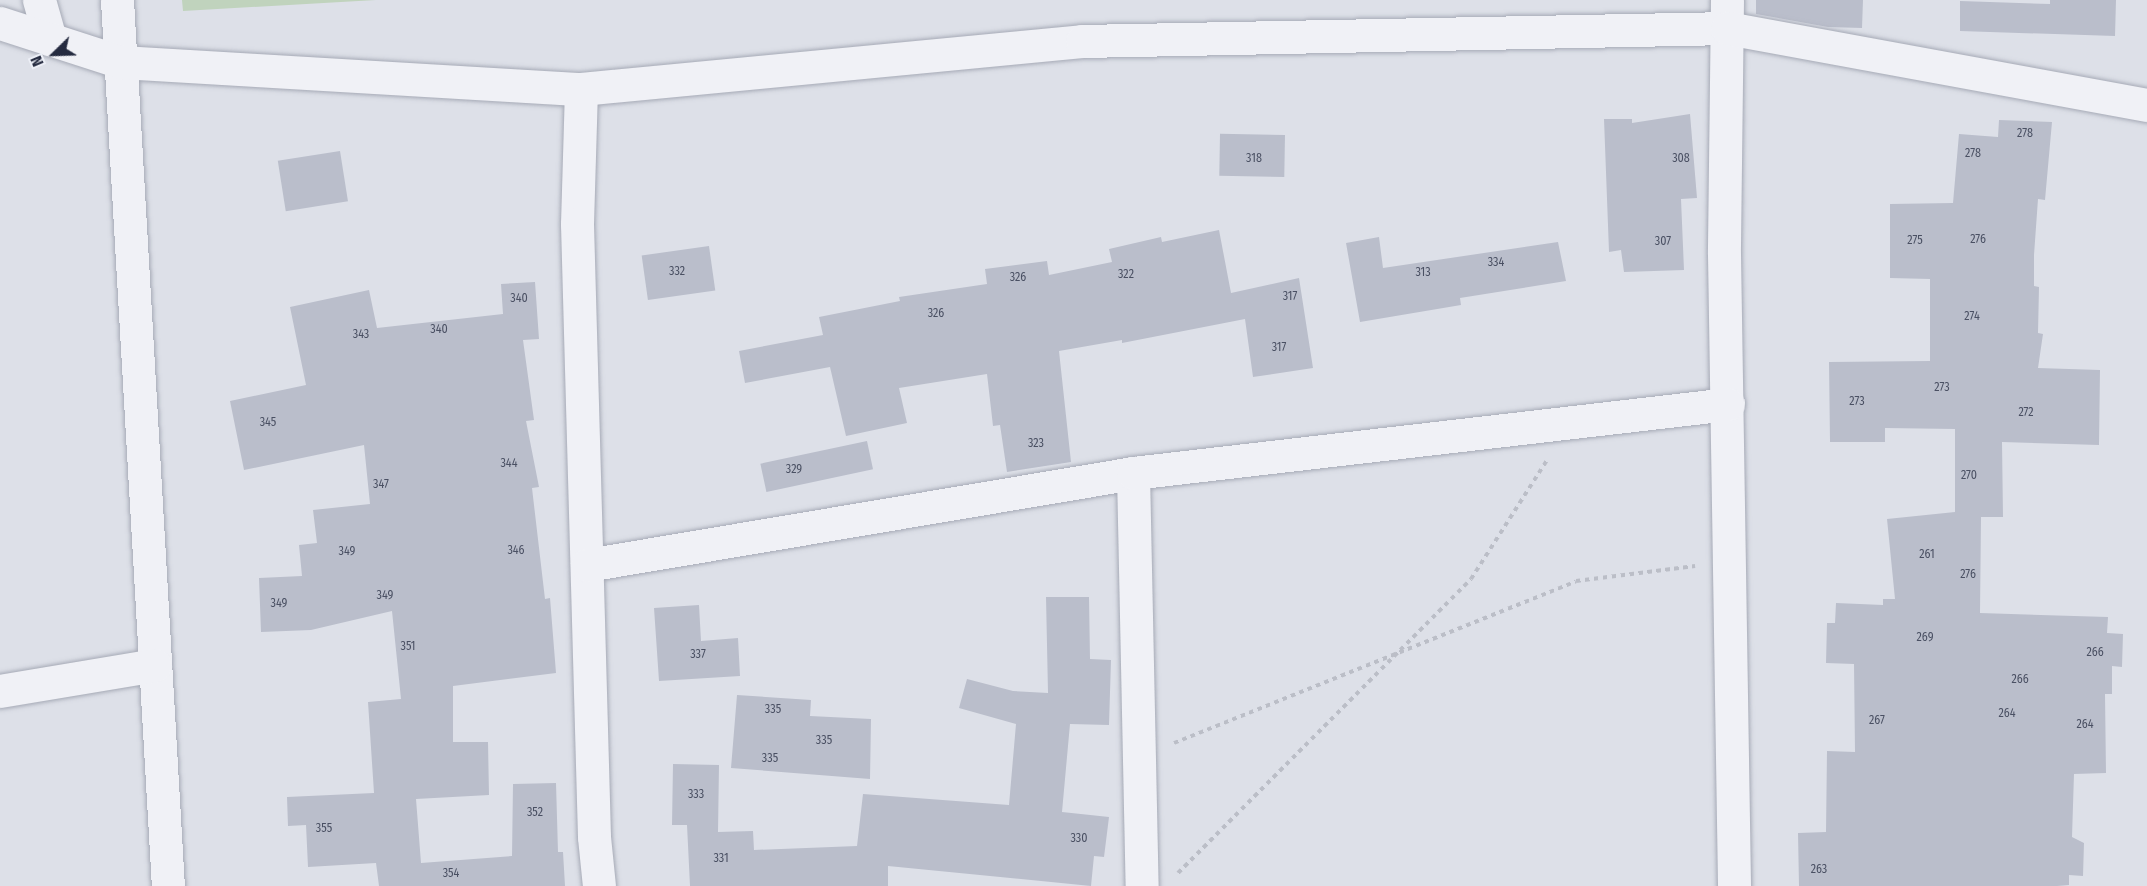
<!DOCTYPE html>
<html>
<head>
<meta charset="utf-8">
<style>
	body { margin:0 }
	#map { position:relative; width:2147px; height:886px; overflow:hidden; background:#dde0e8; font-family:"Fira Sans Condensed",sans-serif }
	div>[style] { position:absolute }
	.green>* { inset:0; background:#c0d3bd }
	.building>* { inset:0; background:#babecb; transform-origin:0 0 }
	.path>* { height:4px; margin-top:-2px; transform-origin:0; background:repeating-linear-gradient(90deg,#bbbec7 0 4.5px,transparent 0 9px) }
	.roads { filter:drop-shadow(0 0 2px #a6aab6) drop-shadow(0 0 2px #a6aab6) }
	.minor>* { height:33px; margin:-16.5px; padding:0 16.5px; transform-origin:16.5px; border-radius:16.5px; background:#f0f1f6 }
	span { translate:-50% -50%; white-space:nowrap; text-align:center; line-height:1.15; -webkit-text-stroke:5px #eceff6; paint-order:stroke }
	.number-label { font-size:12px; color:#4a5063 }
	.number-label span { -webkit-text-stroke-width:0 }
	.north { position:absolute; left:24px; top:24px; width:60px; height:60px; -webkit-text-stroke:4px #eceff6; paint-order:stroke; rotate:247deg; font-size:16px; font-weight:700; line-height:24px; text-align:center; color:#252b40 }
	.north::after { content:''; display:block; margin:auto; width:21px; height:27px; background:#252b40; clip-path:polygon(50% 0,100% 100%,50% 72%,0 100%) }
</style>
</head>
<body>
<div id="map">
	<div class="green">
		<i style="clip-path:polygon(182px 0,376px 0,183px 11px)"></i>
	</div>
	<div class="building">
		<i style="clip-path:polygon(1756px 0,1863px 0,1862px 28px,1828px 27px,1756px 14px)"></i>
		<i style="clip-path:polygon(2050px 0,2116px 0,2115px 36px,1960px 31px,1960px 1px,2050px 4px)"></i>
		<i style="clip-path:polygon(1690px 114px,1697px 198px,1681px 199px,1684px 270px,1624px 272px,1621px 250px,1609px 252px,1604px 119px,1632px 119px,1632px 123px)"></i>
		<i style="clip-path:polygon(1999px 120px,2052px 122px,2045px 200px,2038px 199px,2034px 255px,2034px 286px,2039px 287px,2038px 333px,2043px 334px,2038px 368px,2100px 370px,2099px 445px,2002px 442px,2003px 517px,1981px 517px,1980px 613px,2108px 617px,2107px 633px,2123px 634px,2122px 667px,2112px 666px,2112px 694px,2105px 694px,2106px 773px,2074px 774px,2072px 837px,2084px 843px,2083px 876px,2069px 875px,2069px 885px,2057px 886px,1799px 886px,1798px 833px,1826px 832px,1827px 751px,1855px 752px,1854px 664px,1826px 663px,1827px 623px,1835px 623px,1836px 603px,1883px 605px,1883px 599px,1895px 599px,1887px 519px,1955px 512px,1955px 429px,1885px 428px,1885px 442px,1830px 442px,1829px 362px,1930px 361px,1930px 279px,1890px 278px,1890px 204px,1953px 203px,1959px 134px,1998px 137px)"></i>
		<i style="left:1285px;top:135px;width:42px;height:65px;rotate:91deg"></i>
		<i style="left:340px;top:151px;width:51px;height:63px;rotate:81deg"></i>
		<i style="clip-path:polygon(1219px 230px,1231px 293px,1299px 278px,1313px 368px,1253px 377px,1245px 319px,1122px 343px,1122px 340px,1059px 351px,1071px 462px,1007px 472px,1000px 425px,993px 426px,987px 374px,899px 388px,907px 423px,846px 436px,830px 367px,745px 383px,739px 351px,823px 335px,819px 317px,900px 301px,899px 297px,987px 284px,985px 269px,1047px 261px,1049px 275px,1112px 262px,1109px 249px,1161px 237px,1162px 242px)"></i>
		<i style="clip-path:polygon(1379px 237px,1383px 268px,1558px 242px,1566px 281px,1460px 298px,1461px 305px,1360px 322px,1346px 243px)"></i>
		<i style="left:709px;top:246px;width:45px;height:68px;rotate:82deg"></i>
		<i style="clip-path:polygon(535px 282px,539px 339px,523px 340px,534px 420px,526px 421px,539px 487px,532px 488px,545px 599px,550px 598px,556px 673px,453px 686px,453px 742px,488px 742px,489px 795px,416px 799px,421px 863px,512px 856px,513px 784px,556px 783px,558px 852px,563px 852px,565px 886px,379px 886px,376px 863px,308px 867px,306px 825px,288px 826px,287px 797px,374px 793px,368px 702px,401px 699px,392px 611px,311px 630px,261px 632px,259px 578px,302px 576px,299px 545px,317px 543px,313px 510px,370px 504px,364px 445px,244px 470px,230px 401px,306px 385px,290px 307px,369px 290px,377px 328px,503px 314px,501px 284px)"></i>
		<i style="left:867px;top:441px;width:29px;height:109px;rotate:78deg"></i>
		<i style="clip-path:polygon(1046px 597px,1089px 597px,1090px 659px,1111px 660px,1109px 725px,1070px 724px,1062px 812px,1109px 817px,1104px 857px,1094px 856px,1091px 886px,888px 866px,888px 886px,690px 886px,687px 825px,672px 825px,673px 764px,719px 765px,718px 832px,753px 831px,754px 850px,857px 846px,863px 794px,1009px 805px,1016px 724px,959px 708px,967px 679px,1013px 691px,1048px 693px)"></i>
		<i style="clip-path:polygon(699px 605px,701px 641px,738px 638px,740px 676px,659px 681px,654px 608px)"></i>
		<i style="clip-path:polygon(737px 695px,811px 700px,810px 716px,871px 719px,870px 779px,731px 768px)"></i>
	</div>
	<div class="path">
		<i style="left:1174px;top:743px;width:433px;rotate:-21.9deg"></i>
		<i style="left:1576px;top:581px;width:120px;rotate:-7.2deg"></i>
		<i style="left:1178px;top:873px;width:415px;rotate:-45.1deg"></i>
		<i style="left:1471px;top:579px;width:141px;rotate:-57.4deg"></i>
	</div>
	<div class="roads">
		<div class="minor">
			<i style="left:39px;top:0;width:41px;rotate:74.2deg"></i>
			<i style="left:117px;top:0;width:887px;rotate:86.71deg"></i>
			<i style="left:1727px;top:0;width:254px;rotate:90.7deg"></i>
			<i style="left:1724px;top:254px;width:632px;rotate:89.09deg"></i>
			<i style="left:0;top:23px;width:127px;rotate:17.9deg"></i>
			<i style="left:121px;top:62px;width:461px;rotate:3.4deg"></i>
			<i style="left:581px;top:89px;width:503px;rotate:-5.47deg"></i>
			<i style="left:1082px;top:41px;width:645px;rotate:-1.15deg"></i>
			<i style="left:1727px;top:28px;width:427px;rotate:10.4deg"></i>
			<i style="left:581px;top:89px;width:135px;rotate:91.7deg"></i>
			<i style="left:577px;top:224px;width:613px;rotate:88.41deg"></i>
			<i style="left:594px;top:837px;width:49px;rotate:84.2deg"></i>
			<i style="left:1133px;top:473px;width:413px;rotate:88.8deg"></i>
			<i style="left:587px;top:565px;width:554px;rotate:-9.56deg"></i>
			<i style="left:1133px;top:473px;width:599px;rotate:-6.61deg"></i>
			<i style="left:0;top:691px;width:157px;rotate:-9.5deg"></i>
		</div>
	</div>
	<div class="number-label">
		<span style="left:2025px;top:134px">278</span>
		<span style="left:1973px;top:154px">278</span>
		<span style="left:1254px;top:159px">318</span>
		<span style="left:1681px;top:159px">308</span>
		<span style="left:1978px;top:240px">276</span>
		<span style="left:1915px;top:241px">275</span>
		<span style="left:1663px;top:242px">307</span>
		<span style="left:1496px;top:263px">334</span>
		<span style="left:677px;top:272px">332</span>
		<span style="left:1423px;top:273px">313</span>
		<span style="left:1126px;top:275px">322</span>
		<span style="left:1018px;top:278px">326</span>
		<span style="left:1290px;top:297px">317</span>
		<span style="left:519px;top:299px">340</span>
		<span style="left:936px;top:314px">326</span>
		<span style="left:1972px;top:317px">274</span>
		<span style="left:439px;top:330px">340</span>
		<span style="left:361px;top:335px">343</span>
		<span style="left:1279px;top:348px">317</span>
		<span style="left:1942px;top:388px">273</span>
		<span style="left:1857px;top:402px">273</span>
		<span style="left:2026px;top:413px">272</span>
		<span style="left:268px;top:423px">345</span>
		<span style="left:1036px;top:444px">323</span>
		<span style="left:509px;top:464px">344</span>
		<span style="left:794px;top:470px">329</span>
		<span style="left:1969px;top:476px">270</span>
		<span style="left:381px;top:485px">347</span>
		<span style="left:516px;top:551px">346</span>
		<span style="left:347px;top:552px">349</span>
		<span style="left:1927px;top:555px">261</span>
		<span style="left:1968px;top:575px">276</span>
		<span style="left:385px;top:596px">349</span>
		<span style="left:279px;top:604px">349</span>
		<span style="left:1925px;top:638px">269</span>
		<span style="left:408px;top:647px">351</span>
		<span style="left:2095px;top:653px">266</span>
		<span style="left:698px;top:655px">337</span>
		<span style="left:2020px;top:680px">266</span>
		<span style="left:773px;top:710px">335</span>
		<span style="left:2007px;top:714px">264</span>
		<span style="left:1877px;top:721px">267</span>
		<span style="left:2085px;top:725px">264</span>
		<span style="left:824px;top:741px">335</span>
		<span style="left:770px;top:759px">335</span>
		<span style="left:696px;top:795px">333</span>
		<span style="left:535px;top:813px">352</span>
		<span style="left:324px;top:829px">355</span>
		<span style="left:1079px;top:839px">330</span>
		<span style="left:721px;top:859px">331</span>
		<span style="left:1819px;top:870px">263</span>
		<span style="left:451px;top:874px">354</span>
	</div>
	<div class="north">N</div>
</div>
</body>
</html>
